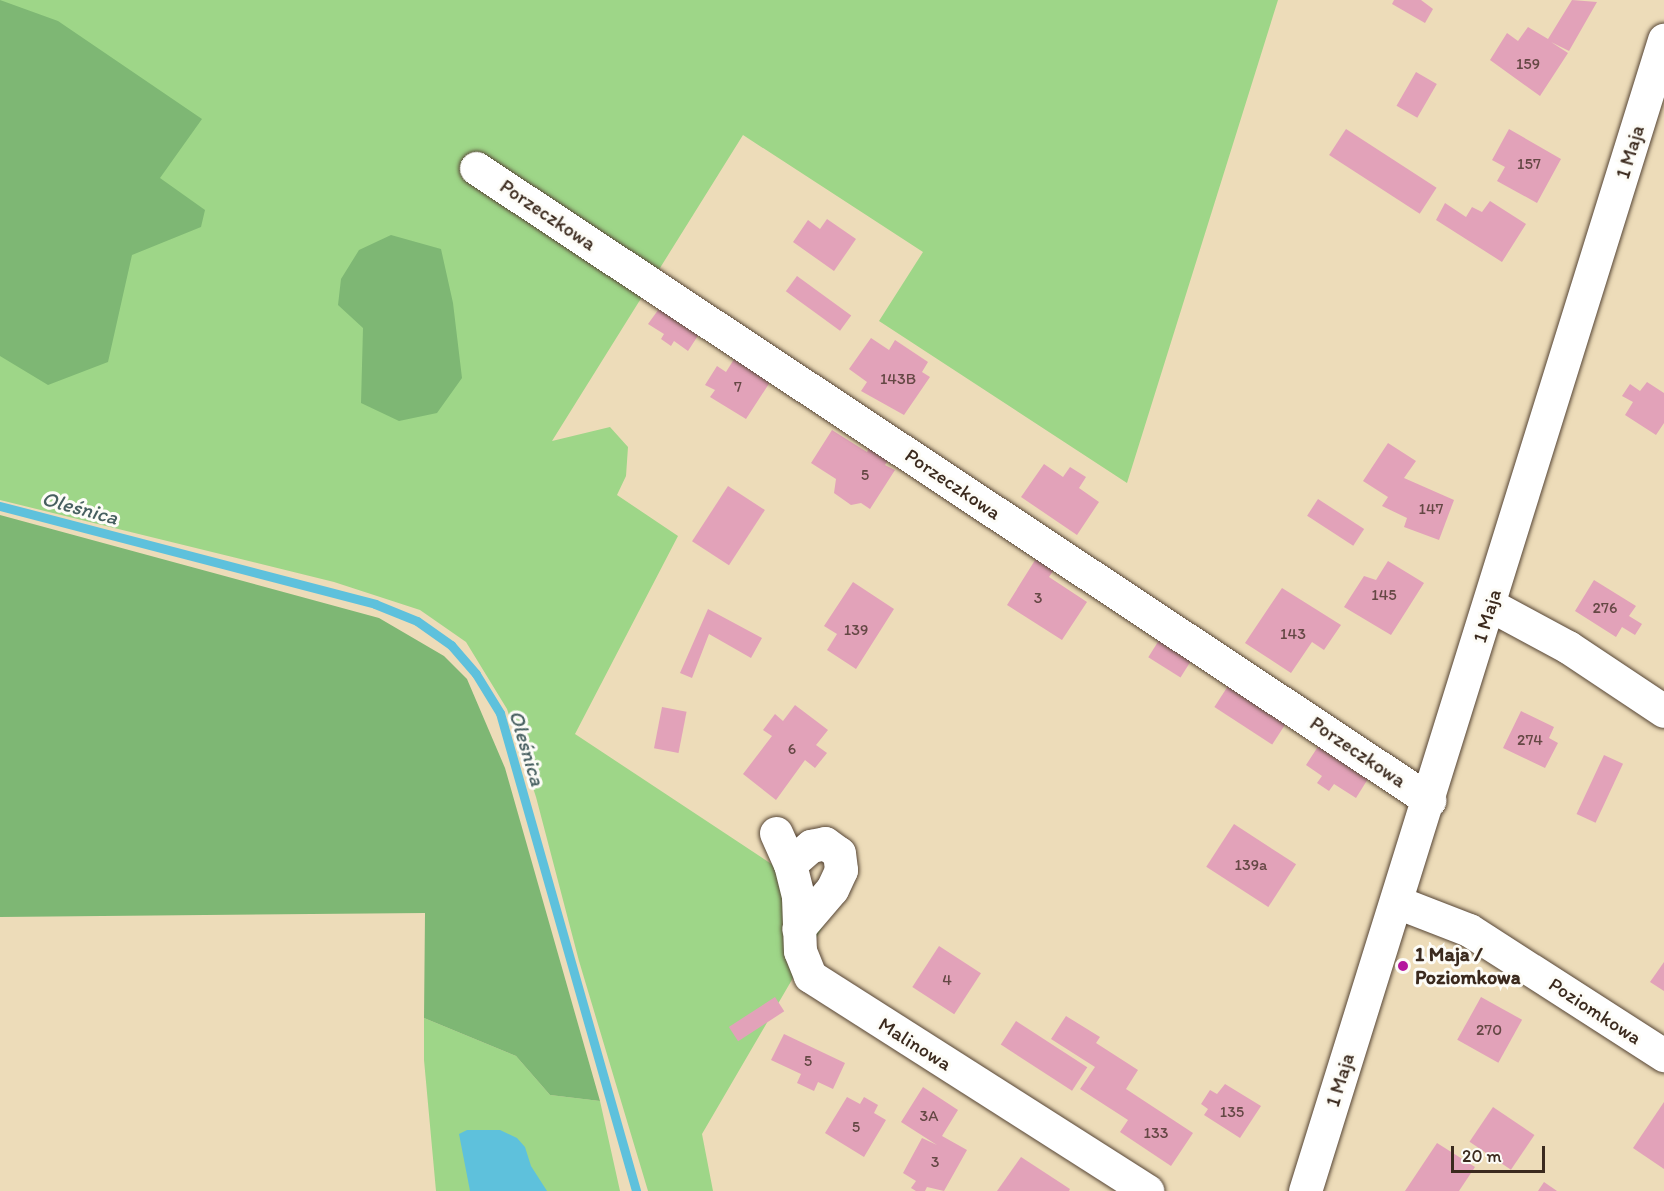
<!DOCTYPE html>
<html>
<head>
<meta charset="utf-8">
<style>
	body { margin:0 }
	#map { position:relative; width:1664px; height:1191px; overflow:hidden; background:#eddcb9; font-family:Itim,sans-serif }
	div>[style] { position:absolute }
	.green>* { inset:0; background:#9ed688 }
	.forest>* { inset:0; background:#7eb774 }
	.water>* { inset:0; background:#5ec1dc }
	.stream>* { height:9px; margin:-4.5px; padding:0 4.5px; transform-origin:4.5px; border-radius:4.5px; background:#5ec1dc }
	.building>* { inset:0; background:#e2a2b9; transform-origin:0 0 }
	.roads { filter:drop-shadow(0 0 2px #564535) drop-shadow(0 0 2px #564535) }
	.minor>* { height:33px; margin:-16.5px; padding:0 16.5px; transform-origin:16.5px; border-radius:16.5px; background:#fff }
	.dots>* { width:16px; height:16px; translate:-50% -50%; box-sizing:border-box; border:3px solid #fdfcf7; border-radius:50% }
	span { translate:-50% -50%; white-space:nowrap; text-align:center; line-height:1.15; -webkit-text-stroke:6px #fdfcf7; paint-order:stroke }
	.number-label { font-size:16px; color:#654845 }
	.number-label span { -webkit-text-stroke-width:0 }
	.street-label { font-size:20px; color:#3b2a1e }
	.poi-label { font-size:20px; color:#3b2a1e; font-weight:700 }
	.left { translate:0 -50%; text-align:left }
	.water-label { font-size:21px; color:#475f60; font-style:italic }
	.scale { position:absolute; left:1451px; top:1146px; width:94px; height:27px; box-sizing:border-box; border:3px solid #3b2a1e; border-top:0; padding-left:8px; font-size:18px; line-height:21px; white-space:nowrap; color:#3b2a1e; -webkit-text-stroke:4px #fdfcf7; paint-order:stroke }
</style>
</head>
<body>
<div id="map">
	<div class="green">
		<i style="clip-path:polygon(0 0,1278px 0,1127px 483px,879px 321px,923px 252px,743px 135px,552px 441px,610px 427px,628px 447px,626px 476px,617px 495px,678px 536px,575px 734px,835px 906px,702px 1134px,713px 1191px,648px 1191px,579px 961px,536px 797px,507px 709px,466px 642px,420px 610px,334px 582px,0 500px)"></i>
		<i style="clip-path:polygon(424px 1018px,516px 1056px,550px 1095px,600px 1101px,620px 1191px,436px 1191px,424px 1060px)"></i>
	</div>
	<div class="forest">
		<i style="clip-path:polygon(0 0,58px 21px,202px 119px,160px 178px,205px 210px,201px 227px,132px 255px,108px 362px,48px 385px,0 356px)"></i>
		<i style="clip-path:polygon(391px 235px,441px 249px,453px 303px,462px 378px,437px 413px,399px 421px,361px 403px,363px 328px,338px 305px,341px 279px,359px 250px)"></i>
		<i style="clip-path:polygon(0 515px,379px 618px,444px 656px,467px 679px,505px 768px,600px 1101px,550px 1095px,516px 1056px,424px 1018px,425px 913px,0 917px)"></i>
	</div>
	<div class="water">
		<i style="clip-path:polygon(467px 1130px,500px 1130px,517px 1138px,525px 1147px,531px 1166px,547px 1191px,470px 1191px,459px 1134px)"></i>
	</div>
	<div class="stream">
		<i style="left:0;top:506px;width:388px;rotate:14.6deg"></i>
		<i style="left:375px;top:604px;width:45px;rotate:22deg"></i>
		<i style="left:417px;top:621px;width:42px;rotate:35.2deg"></i>
		<i style="left:451px;top:645px;width:38px;rotate:49deg"></i>
		<i style="left:476px;top:674px;width:46px;rotate:58.4deg"></i>
		<i style="left:500px;top:713px;width:497px;rotate:74.1deg"></i>
	</div>
	<div class="building">
		<i style="clip-path:polygon(1394px 0,1421px 0,1433px 9px,1425px 23px,1392px 4px)"></i>
		<i style="clip-path:polygon(1572px 0,1597px 2px,1569px 51px,1551px 42px,1568px 53px,1540px 96px,1490px 60px,1507px 33px,1518px 41px,1528px 27px,1548px 39px)"></i>
		<i style="left:1416px;top:72px;width:24px;height:39px;rotate:30deg"></i>
		<i style="left:1346px;top:129px;width:108px;height:31px;rotate:33deg"></i>
		<i style="clip-path:polygon(1509px 129px,1561px 159px,1537px 203px,1497px 181px,1505px 167px,1492px 160px)"></i>
		<i style="clip-path:polygon(1490px 201px,1526px 224px,1502px 262px,1436px 220px,1445px 203px,1466px 217px,1472px 207px,1482px 212px)"></i>
		<i style="clip-path:polygon(827px 219px,856px 239px,834px 271px,793px 242px,808px 220px,820px 229px)"></i>
		<i style="left:797px;top:276px;width:67px;height:19px;rotate:36deg"></i>
		<i style="clip-path:polygon(661px 306px,701px 331px,688px 351px,674px 341px,671px 346px,661px 339px,664px 334px,648px 324px)"></i>
		<i style="clip-path:polygon(871px 338px,889px 350px,895px 340px,928px 362px,922px 372px,930px 377px,904px 415px,861px 391px,867px 382px,849px 369px)"></i>
		<i style="clip-path:polygon(736px 356px,772px 379px,746px 419px,710px 397px,715px 390px,705px 385px,717px 366px,726px 372px)"></i>
		<i style="clip-path:polygon(1647px 382px,1664px 393px,1664px 423px,1656px 435px,1625px 415px,1633px 402px,1622px 396px,1630px 384px,1640px 391px)"></i>
		<i style="clip-path:polygon(832px 430px,867px 452px,870px 446px,889px 459px,885px 465px,895px 470px,870px 509px,861px 503px,851px 505px,834px 493px,836px 479px,811px 463px)"></i>
		<i style="clip-path:polygon(1388px 443px,1416px 461px,1404px 478px,1454px 500px,1439px 540px,1404px 527px,1407px 518px,1382px 506px,1388px 497px,1363px 481px)"></i>
		<i style="clip-path:polygon(1044px 464px,1063px 477px,1070px 467px,1086px 477px,1079px 488px,1099px 502px,1077px 535px,1021px 497px)"></i>
		<i style="left:728px;top:486px;width:44px;height:66px;rotate:33deg"></i>
		<i style="left:1318px;top:499px;width:55px;height:20px;rotate:33deg"></i>
		<i style="clip-path:polygon(1037px 557px,1055px 568px,1049px 577px,1087px 602px,1062px 640px,1007px 605px)"></i>
		<i style="clip-path:polygon(1388px 561px,1424px 583px,1391px 635px,1344px 607px,1364px 576px,1376px 580px)"></i>
		<i style="clip-path:polygon(1594px 580px,1636px 606px,1629px 616px,1642px 624px,1635px 635px,1622px 627px,1616px 637px,1575px 611px)"></i>
		<i style="clip-path:polygon(853px 582px,894px 609px,856px 669px,827px 650px,837px 634px,824px 626px)"></i>
		<i style="clip-path:polygon(1282px 588px,1341px 625px,1324px 650px,1312px 642px,1291px 673px,1245px 643px)"></i>
		<i style="clip-path:polygon(708px 609px,762px 638px,751px 658px,709px 634px,692px 678px,680px 673px)"></i>
		<i style="left:1161px;top:637px;width:38px;height:24px;rotate:32deg"></i>
		<i style="left:1228px;top:686px;width:69px;height:25px;rotate:33deg"></i>
		<i style="clip-path:polygon(795px 705px,828px 730px,816px 745px,827px 753px,815px 768px,805px 760px,776px 800px,743px 774px,772px 736px,763px 730px,775px 714px,783px 721px)"></i>
		<i style="left:662px;top:707px;width:25px;height:42px;rotate:11deg"></i>
		<i style="clip-path:polygon(1521px 711px,1554px 727px,1549px 738px,1558px 743px,1545px 768px,1503px 748px)"></i>
		<i style="clip-path:polygon(1321px 742px,1371px 774px,1356px 798px,1334px 784px,1329px 791px,1317px 783px,1322px 776px,1306px 765px)"></i>
		<i style="left:1604px;top:755px;width:21px;height:65px;rotate:25deg"></i>
		<i style="left:1234px;top:824px;width:74px;height:51px;rotate:33deg"></i>
		<i style="left:939px;top:946px;width:50px;height:49px;rotate:33deg"></i>
		<i style="clip-path:polygon(1664px 962px,1664px 991px,1650px 982px)"></i>
		<i style="left:775px;top:997px;width:17px;height:55px;rotate:57deg"></i>
		<i style="left:1481px;top:997px;width:47px;height:49px;rotate:29deg"></i>
		<i style="clip-path:polygon(1066px 1016px,1100px 1037px,1096px 1043px,1138px 1070px,1126px 1089px,1193px 1133px,1171px 1166px,1120px 1132px,1128px 1120px,1080px 1089px,1095px 1067px,1051px 1039px)"></i>
		<i style="left:1016px;top:1021px;width:85px;height:28px;rotate:33deg"></i>
		<i style="clip-path:polygon(784px 1034px,845px 1063px,833px 1089px,818px 1082px,814px 1091px,797px 1083px,801px 1074px,771px 1060px)"></i>
		<i style="clip-path:polygon(1225px 1084px,1261px 1106px,1240px 1138px,1204px 1115px,1208px 1109px,1201px 1104px,1210px 1090px,1217px 1094px)"></i>
		<i style="clip-path:polygon(923px 1087px,958px 1110px,942px 1136px,967px 1150px,944px 1191px,927px 1187px,925px 1191px,916px 1191px,911px 1188px,916px 1181px,903px 1173px,922px 1138px,937px 1145px,901px 1122px)"></i>
		<i style="clip-path:polygon(847px 1097px,860px 1104px,864px 1097px,878px 1105px,874px 1113px,886px 1120px,864px 1157px,825px 1133px)"></i>
		<i style="clip-path:polygon(1664px 1102px,1664px 1169px,1633px 1148px)"></i>
		<i style="left:1493px;top:1107px;width:50px;height:42px;rotate:34deg"></i>
		<i style="clip-path:polygon(1437px 1143px,1475px 1167px,1459px 1191px,1405px 1191px)"></i>
		<i style="clip-path:polygon(1021px 1157px,1070px 1189px,1069px 1191px,997px 1191px)"></i>
		<i style="clip-path:polygon(1544px 1182px,1557px 1191px,1538px 1191px)"></i>
	</div>
	<div class="roads">
		<div class="minor">
			<i style="left:476px;top:168px;width:1144px;rotate:33.55deg"></i>
			<i style="left:1490px;top:605px;width:89px;rotate:28.3deg"></i>
			<i style="left:1568px;top:647px;width:115px;rotate:33.7deg"></i>
			<i style="left:776px;top:833px;width:34px;rotate:66deg"></i>
			<i style="left:790px;top:864px;width:34px;rotate:76deg"></i>
			<i style="left:798px;top:897px;width:54px;rotate:87.9deg"></i>
			<i style="left:800px;top:951px;width:27px;rotate:68deg"></i>
			<i style="left:810px;top:976px;width:400px;rotate:32.5deg"></i>
			<i style="left:790px;top:864px;width:28px;rotate:-41deg"></i>
			<i style="left:811px;top:846px;width:14px;rotate:-12deg"></i>
			<i style="left:825px;top:843px;width:17px;rotate:36deg"></i>
			<i style="left:839px;top:853px;width:17px;rotate:83deg"></i>
			<i style="left:841px;top:870px;width:21px;rotate:115deg"></i>
			<i style="left:832px;top:889px;width:52px;rotate:130.4deg"></i>
			<i style="left:1397px;top:902px;width:77px;rotate:21.3deg"></i>
			<i style="left:1469px;top:930px;width:232px;rotate:32.7deg"></i>
			<i style="left:1305px;top:1191px;width:1206px;rotate:-72.68deg"></i>
		</div>
	</div>
	<div class="dots">
		<i style="left:1403px;top:966px;background:#b5179e"></i>
	</div>
	<div class="number-label">
		<span style="left:1528px;top:64px">159</span>
		<span style="left:1529px;top:164px">157</span>
		<span style="left:898px;top:379px">143B</span>
		<span style="left:738px;top:387px">7</span>
		<span style="left:865px;top:475px">5</span>
		<span style="left:1431px;top:509px">147</span>
		<span style="left:1384px;top:595px">145</span>
		<span style="left:1038px;top:598px">3</span>
		<span style="left:1605px;top:608px">276</span>
		<span style="left:856px;top:630px">139</span>
		<span style="left:1293px;top:634px">143</span>
		<span style="left:1530px;top:740px">274</span>
		<span style="left:792px;top:749px">6</span>
		<span style="left:1251px;top:865px">139a</span>
		<span style="left:947px;top:980px">4</span>
		<span style="left:1489px;top:1030px">270</span>
		<span style="left:808px;top:1061px">5</span>
		<span style="left:1232px;top:1112px">135</span>
		<span style="left:929px;top:1116px">3A</span>
		<span style="left:856px;top:1127px">5</span>
		<span style="left:1156px;top:1133px">133</span>
		<span style="left:935px;top:1162px">3</span>
	</div>
	<div class="street-label">
		<span style="left:1630px;top:152px;rotate:-73deg">1 Maja</span>
		<span style="left:548px;top:215px;rotate:34deg">Porzeczkowa</span>
		<span style="left:953px;top:484px;rotate:34deg">Porzeczkowa</span>
		<span style="left:1487px;top:616px;rotate:-73deg">1 Maja</span>
		<span style="left:1358px;top:752px;rotate:34deg">Porzeczkowa</span>
		<span style="left:1595px;top:1011px;rotate:33deg">Poziomkowa</span>
		<span style="left:915px;top:1044px;rotate:32deg">Malinowa</span>
		<span style="left:1340px;top:1080px;rotate:-73deg">1 Maja</span>
	</div>
	<div class="poi-label">
		<span class="left" style="left:1415px;top:966px">1 Maja /<br>Poziomkowa</span>
	</div>
	<div class="water-label">
		<span style="left:80px;top:508px;rotate:15deg">Oleśnica</span>
		<span style="left:527px;top:748px;rotate:73deg">Oleśnica</span>
	</div>
	<div class="scale">20 m</div>
</div>
</body>
</html>
